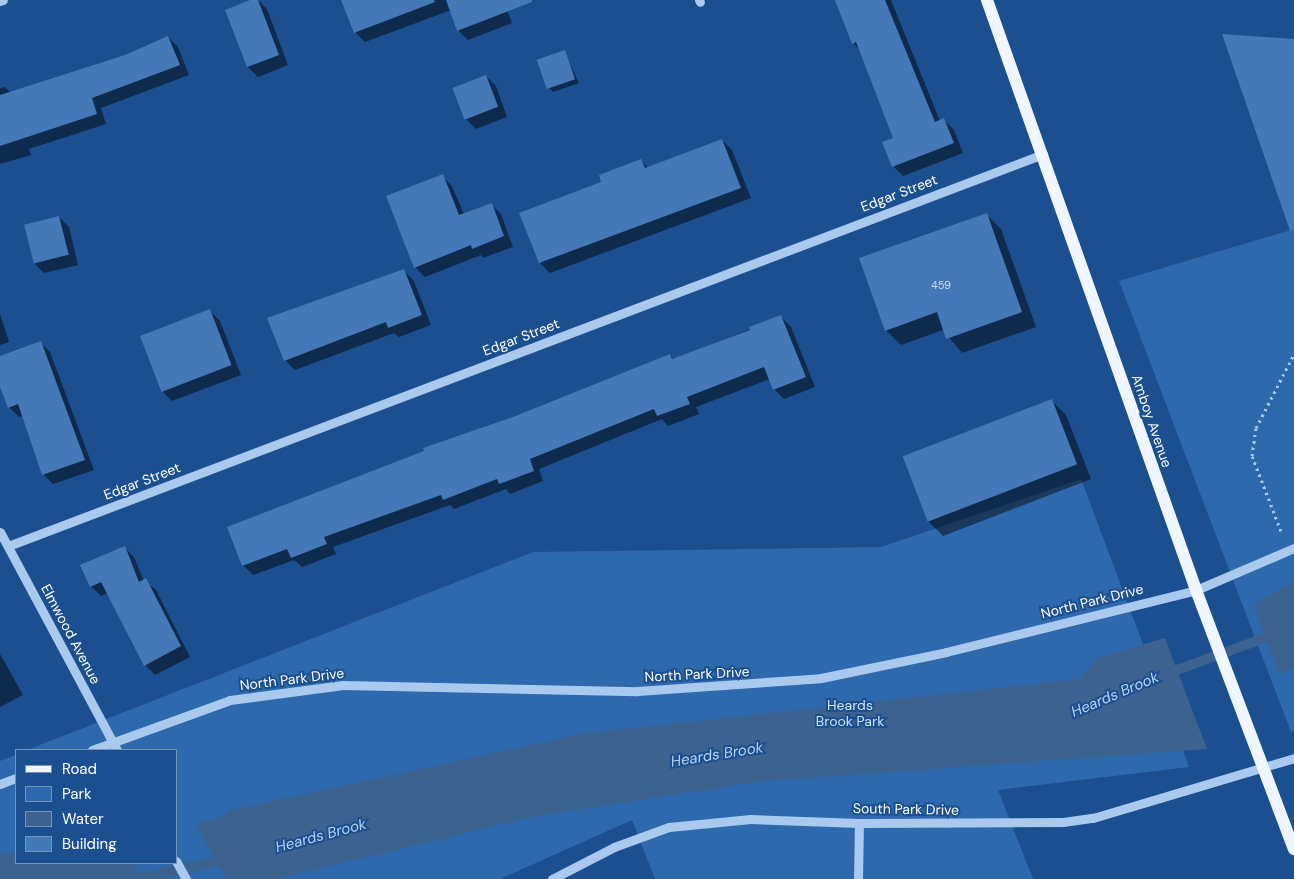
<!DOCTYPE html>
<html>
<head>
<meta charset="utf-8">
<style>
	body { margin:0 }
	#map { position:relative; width:1294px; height:879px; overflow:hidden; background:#1b4f8f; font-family:"DM Sans",sans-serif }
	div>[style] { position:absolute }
	.green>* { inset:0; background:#2e69ad }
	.water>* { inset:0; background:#3c6290 }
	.shadow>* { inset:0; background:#0007 }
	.stream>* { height:10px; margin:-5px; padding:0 5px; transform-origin:5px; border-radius:5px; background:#3c6290 }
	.building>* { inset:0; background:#4478b7; transform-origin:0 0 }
	.path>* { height:3px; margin-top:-1.5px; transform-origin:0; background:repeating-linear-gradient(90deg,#a9c9ee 0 2.5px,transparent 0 6.5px) }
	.minor>* { height:9px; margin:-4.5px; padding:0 4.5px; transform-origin:4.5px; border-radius:4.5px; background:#a9c9ee }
	.major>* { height:12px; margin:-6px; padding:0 6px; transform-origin:6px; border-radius:6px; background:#f0f6ff }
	span { translate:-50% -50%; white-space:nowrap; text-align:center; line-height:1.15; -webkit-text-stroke:4px #1b4f8f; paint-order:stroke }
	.number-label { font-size:11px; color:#d0dded }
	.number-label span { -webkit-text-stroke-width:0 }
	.street-label { font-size:14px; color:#fff }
	.park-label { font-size:14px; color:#cfe3fa }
	.water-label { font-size:15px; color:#b5d3f5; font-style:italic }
	.legend { position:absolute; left:15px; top:749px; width:162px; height:115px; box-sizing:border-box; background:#1b4f8f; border:1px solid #7695bc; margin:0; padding:6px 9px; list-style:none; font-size:15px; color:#fff }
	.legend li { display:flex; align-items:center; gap:10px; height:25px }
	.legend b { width:25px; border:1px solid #7695bc }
</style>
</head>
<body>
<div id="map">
	<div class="green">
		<i style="clip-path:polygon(1294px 229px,1294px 730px,1291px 732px,1119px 281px)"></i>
		<i style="clip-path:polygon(1081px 479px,1189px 767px,998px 790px,1033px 879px,655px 879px,632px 820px,500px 879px,0 879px,0 761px,16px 755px,16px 863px,176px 863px,176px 750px,27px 750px,533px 552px,881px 547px)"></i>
	</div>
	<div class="water">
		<i style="clip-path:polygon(1294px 582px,1294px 668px,1279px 675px,1254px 604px)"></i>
		<i style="clip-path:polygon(1165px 638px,1207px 749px,764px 781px,536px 816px,276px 879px,226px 879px,196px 825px,225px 816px,227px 811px,581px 734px,1080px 679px,1098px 658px)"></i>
		<i style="clip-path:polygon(16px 852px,16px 863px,134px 863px,142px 879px,0 879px,0 854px)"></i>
	</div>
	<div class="shadow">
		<i style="clip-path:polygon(253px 0,258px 0,267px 9px,288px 65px,258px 77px,248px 67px,226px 10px)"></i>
		<i style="clip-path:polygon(343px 0,503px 0,512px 23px,468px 40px,458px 30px,451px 10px,365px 42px,355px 32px)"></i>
		<i style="clip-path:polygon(836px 0,891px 0,940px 121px,944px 120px,954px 130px,963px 153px,903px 176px,893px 166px,894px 139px,861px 51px,853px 43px)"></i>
		<i style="clip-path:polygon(168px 37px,178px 47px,189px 75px,101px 108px,106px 124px,29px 149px,31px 155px,0 164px,0 88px,5px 87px,11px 93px,125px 56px)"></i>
		<i style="clip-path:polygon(564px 52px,579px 83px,553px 92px,549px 88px)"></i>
		<i style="clip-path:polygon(486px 76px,496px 86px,507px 117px,476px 129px,466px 119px)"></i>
		<i style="clip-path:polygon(722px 140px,732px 150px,751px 198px,550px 273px,540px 263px,603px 183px,641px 161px,648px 168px)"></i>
		<i style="clip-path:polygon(442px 176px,452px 186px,464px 214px,491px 204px,501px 214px,513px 247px,483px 258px,481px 255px,425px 277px,415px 267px)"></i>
		<i style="clip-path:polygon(986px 214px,1001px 229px,1036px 327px,962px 353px,943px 330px,901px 345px,886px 330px)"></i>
		<i style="clip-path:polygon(59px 217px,69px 227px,78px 265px,44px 273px,34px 263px)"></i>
		<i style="clip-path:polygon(404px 271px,414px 281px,431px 325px,399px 337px,394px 333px,295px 370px,285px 360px)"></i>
		<i style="clip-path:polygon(210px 311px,220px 321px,241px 375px,172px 401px,162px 391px)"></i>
		<i style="clip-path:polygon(0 314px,9px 342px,0 345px)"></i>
		<i style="clip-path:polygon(781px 317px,791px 327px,815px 387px,784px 399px,774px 389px,770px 379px,696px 407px,699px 414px,668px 426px,662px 419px,539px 469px,543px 481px,510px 494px,506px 489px,454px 509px,450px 505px,333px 547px,336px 554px,302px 567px,294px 560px,253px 575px,243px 565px,514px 418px,670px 355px,674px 360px)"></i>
		<i style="clip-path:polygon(40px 342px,50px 352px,94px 470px,53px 484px,43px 474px,23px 416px,19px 417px,9px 407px,0 384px,0 357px)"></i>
		<i style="clip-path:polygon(1052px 401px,1066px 415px,1091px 479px,943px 536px,928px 521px)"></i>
		<i style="clip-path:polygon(124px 547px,134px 557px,144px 581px,156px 590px,190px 657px,155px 675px,145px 665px,108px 593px,101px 596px,91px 586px)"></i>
		<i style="clip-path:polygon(0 654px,23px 695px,0 707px)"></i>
	</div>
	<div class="stream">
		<i style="left:1166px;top:674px;width:122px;rotate:-20.1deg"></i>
		<i style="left:1281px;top:632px;width:13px"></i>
		<i style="left:135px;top:879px;width:97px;rotate:-11.9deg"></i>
	</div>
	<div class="building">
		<i style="clip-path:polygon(250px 0,258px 0,279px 55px,247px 67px,225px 10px)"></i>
		<i style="clip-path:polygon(341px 0,434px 0,435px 2px,354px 33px)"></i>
		<i style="clip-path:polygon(446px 0,532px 0,532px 2px,457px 31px)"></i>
		<i style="clip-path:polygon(835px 0,885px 0,935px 122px,944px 118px,954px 143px,892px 167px,882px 142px,893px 138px,856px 42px,852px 44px)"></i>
		<i style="clip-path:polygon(1222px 34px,1294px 39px,1294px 230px,1290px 231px)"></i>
		<i style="clip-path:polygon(168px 36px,180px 65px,92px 98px,97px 114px,0 146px,0 95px,125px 55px)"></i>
		<i style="left:565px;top:50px;width:31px;height:30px;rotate:71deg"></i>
		<i style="left:486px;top:75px;width:34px;height:36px;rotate:69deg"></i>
		<i style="clip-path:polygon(722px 139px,741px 188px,539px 263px,519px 213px,601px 182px,599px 175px,641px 159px,645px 168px)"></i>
		<i style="clip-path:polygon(443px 174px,459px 215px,492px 203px,504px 236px,472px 249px,471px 245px,414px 268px,386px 196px)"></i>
		<i style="clip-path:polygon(987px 213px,1022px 312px,946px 339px,937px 312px,885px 331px,859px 258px)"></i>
		<i style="left:59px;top:216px;width:40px;height:36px;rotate:76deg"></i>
		<i style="clip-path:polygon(404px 269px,422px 315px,388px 328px,386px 322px,284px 361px,267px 318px)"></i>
		<i style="left:210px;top:309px;width:60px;height:75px;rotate:69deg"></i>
		<i style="clip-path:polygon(781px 315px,806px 377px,773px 390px,764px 367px,687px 397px,690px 404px,657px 416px,654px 409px,530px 459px,534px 471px,499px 484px,497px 479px,443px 500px,441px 495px,324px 537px,327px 544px,291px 558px,287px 549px,242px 566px,227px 527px,424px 451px,423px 448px,513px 417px,670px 354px,672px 359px,750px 330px,749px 327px)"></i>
		<i style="clip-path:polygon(41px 341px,85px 460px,42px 475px,18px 404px,8px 408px,0 387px,0 356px)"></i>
		<i style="left:1052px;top:399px;width:70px;height:160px;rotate:69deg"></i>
		<i style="clip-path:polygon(125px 546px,139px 582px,146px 578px,181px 646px,144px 666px,101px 582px,90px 587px,80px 565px)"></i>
	</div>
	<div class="path">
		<i style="left:1281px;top:531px;width:80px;rotate:-111.1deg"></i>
		<i style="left:1252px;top:456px;width:28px;rotate:-82deg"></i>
		<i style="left:1256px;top:428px;width:83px;rotate:-62.8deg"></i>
	</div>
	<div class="minor">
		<i style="left:699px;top:0;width:2px;rotate:63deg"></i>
		<i style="left:0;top:1px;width:3px;rotate:-18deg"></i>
		<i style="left:0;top:532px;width:247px;rotate:61.8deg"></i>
		<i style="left:8px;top:546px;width:1107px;rotate:-20.74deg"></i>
		<i style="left:92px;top:750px;width:147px;rotate:-19.9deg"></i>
		<i style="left:230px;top:700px;width:114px;rotate:-7.6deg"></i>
		<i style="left:343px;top:685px;width:294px;rotate:1.2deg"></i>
		<i style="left:637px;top:691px;width:184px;rotate:-4deg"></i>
		<i style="left:821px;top:678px;width:128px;rotate:-11.7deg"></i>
		<i style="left:946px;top:652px;width:258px;rotate:-13.9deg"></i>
		<i style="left:1196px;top:590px;width:107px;rotate:-23.2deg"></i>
		<i style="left:0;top:784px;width:17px;rotate:-21deg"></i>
		<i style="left:176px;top:861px;width:21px;rotate:61deg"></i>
		<i style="left:552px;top:879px;width:70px;rotate:-27.3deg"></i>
		<i style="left:614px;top:847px;width:59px;rotate:-20deg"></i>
		<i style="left:669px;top:827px;width:82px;rotate:-5.6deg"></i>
		<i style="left:751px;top:819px;width:108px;rotate:2.1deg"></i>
		<i style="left:859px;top:823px;width:204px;rotate:-0.3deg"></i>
		<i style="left:1063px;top:822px;width:30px;rotate:-8deg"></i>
		<i style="left:1093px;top:818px;width:210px;rotate:-16.6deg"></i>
		<i style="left:858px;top:879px;width:56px;rotate:-89deg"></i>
	</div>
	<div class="major">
		<i style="left:987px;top:0;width:626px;rotate:70.49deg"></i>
		<i style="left:1196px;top:590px;width:277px;rotate:69.3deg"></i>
	</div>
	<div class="number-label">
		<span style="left:941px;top:285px">459</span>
	</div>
	<div class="street-label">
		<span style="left:899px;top:193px;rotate:-21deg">Edgar Street</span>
		<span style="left:521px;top:337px;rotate:-21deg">Edgar Street</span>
		<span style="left:1152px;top:421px;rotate:71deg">Amboy Avenue</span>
		<span style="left:142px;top:481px;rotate:-21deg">Edgar Street</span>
		<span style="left:1092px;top:601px;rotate:-14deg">North Park Drive</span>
		<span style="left:71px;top:634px;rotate:62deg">Elmwood Avenue</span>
		<span style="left:697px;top:674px;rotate:-3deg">North Park Drive</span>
		<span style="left:292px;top:679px;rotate:-7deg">North Park Drive</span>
		<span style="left:906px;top:809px;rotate:1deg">South Park Drive</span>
	</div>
	<div class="park-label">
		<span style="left:850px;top:713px">Heards<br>Brook Park</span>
	</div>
	<div class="water-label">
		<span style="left:1115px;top:695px;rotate:-23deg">Heards Brook</span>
		<span style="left:717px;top:755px;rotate:-9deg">Heards Brook</span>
		<span style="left:321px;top:836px;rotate:-15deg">Heards Brook</span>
	</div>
	<ul class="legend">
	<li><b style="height:6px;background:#f0f6ff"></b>Road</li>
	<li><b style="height:14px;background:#2e69ad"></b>Park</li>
	<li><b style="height:14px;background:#3c6290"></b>Water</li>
	<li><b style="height:14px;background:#4478b7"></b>Building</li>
	</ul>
</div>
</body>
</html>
